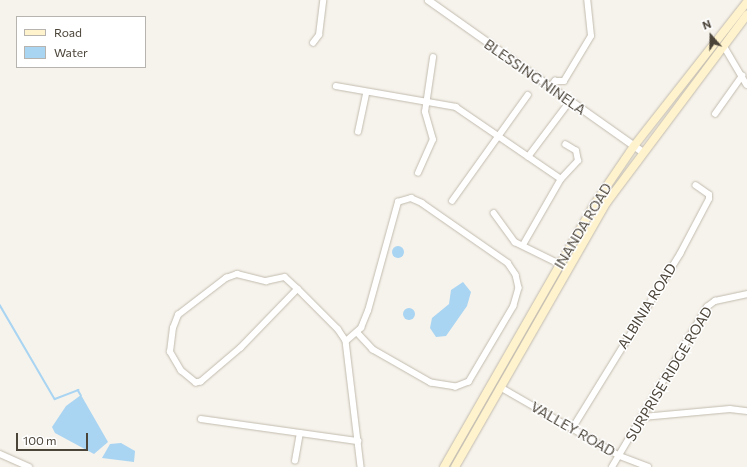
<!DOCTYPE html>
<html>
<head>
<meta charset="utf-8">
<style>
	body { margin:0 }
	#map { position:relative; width:747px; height:467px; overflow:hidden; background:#f6f3ec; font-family:Commissioner,sans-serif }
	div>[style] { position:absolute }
	.water>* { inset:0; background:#a9d4f2 }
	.round { border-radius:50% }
	.stream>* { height:1.5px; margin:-0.75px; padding:0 0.75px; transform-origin:0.75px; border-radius:0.75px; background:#a9d4f2 }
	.roads { filter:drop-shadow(0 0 1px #c2bbae) drop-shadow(0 0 1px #c2bbae) }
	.minor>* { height:5.5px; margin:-2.75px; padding:0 2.75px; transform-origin:2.75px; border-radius:2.75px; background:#fff }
	.tertiary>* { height:7px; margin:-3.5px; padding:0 3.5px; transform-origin:3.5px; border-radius:3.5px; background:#fff }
	.secondary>* { height:8px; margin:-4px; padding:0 4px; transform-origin:4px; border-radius:4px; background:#fff3cd }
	span { translate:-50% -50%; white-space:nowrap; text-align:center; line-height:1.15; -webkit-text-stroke:3px #fff; paint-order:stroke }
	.street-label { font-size:14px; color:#4b4439 }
	.legend { position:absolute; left:16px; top:16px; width:130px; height:52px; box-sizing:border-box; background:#fff; border:1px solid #b7b4b0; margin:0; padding:5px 7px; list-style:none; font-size:12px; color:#4b4439 }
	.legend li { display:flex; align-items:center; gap:8px; height:20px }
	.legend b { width:20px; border:1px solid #b7b4b0 }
	.north { position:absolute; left:691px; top:16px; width:40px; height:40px; -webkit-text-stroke:3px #fff; paint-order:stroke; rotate:340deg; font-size:11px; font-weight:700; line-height:16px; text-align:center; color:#4b4439 }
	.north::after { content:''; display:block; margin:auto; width:14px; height:18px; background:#4b4439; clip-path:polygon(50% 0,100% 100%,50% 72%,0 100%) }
	.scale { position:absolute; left:16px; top:433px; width:72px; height:18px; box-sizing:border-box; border:2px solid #4b4439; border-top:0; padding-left:5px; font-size:12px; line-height:14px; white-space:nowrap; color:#4b4439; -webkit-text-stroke:3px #fff; paint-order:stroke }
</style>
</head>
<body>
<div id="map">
	<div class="water">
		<i class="round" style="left:392px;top:246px;width:12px;height:12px"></i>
		<i style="clip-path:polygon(463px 282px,471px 292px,467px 306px,446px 336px,436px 337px,430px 328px,432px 318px,449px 304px,451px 290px)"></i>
		<i class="round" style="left:403px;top:308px;width:12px;height:12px"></i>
		<i style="clip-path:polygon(81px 395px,108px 442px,94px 454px,55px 433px,52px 427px,66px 406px)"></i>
		<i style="clip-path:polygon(121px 443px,135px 451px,134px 462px,102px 458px,110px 444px)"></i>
	</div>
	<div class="stream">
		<i style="left:0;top:305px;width:109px;rotate:59.7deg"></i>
		<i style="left:55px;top:399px;width:25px;rotate:-21deg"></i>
		<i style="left:78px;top:390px;width:6px;rotate:59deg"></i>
	</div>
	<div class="roads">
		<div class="minor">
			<i style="left:313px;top:43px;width:10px;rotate:-53deg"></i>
			<i style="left:319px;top:35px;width:35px;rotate:-83deg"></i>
			<i style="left:724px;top:46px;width:45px;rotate:59.5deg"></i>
			<i style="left:336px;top:86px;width:122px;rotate:9.9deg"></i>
			<i style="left:456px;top:107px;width:127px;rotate:34.4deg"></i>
			<i style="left:550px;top:87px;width:8px;rotate:-50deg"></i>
			<i style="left:555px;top:81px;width:9px"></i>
			<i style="left:564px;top:81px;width:52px;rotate:-59deg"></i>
			<i style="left:591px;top:36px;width:36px;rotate:-96deg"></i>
			<i style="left:715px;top:114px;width:47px;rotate:-54.6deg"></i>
			<i style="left:358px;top:132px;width:40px;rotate:-78deg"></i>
			<i style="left:528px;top:157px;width:70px;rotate:-53.1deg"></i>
			<i style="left:418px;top:173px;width:36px;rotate:-66deg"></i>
			<i style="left:433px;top:140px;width:29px;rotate:-106deg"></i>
			<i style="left:425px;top:112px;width:55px;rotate:-81.6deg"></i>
			<i style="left:452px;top:201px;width:130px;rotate:-54.4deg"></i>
			<i style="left:494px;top:213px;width:36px;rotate:54deg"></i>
			<i style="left:515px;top:242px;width:50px;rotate:26.1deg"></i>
			<i style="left:523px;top:245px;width:76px;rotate:-60.1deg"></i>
			<i style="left:561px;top:179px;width:25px;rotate:-47deg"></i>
			<i style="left:578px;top:161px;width:10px;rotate:-101deg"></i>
			<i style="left:576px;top:151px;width:12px;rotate:-149deg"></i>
			<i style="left:298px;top:289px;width:82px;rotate:134deg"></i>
			<i style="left:241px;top:348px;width:52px;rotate:139.6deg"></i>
			<i style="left:201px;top:382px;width:5px;rotate:169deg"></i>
			<i style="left:196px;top:383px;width:19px;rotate:-141deg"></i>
			<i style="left:181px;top:371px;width:22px;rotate:-120deg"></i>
			<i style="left:170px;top:352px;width:24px;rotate:-83deg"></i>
			<i style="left:173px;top:328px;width:14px;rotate:-69deg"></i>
			<i style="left:178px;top:315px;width:61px;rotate:-37.6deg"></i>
			<i style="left:226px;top:278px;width:12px;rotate:-20deg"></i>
			<i style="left:237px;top:274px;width:30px;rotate:14deg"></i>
			<i style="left:266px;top:281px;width:19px;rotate:-12deg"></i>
			<i style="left:285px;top:277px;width:18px;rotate:43deg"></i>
			<i style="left:298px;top:289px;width:57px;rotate:45deg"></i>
			<i style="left:338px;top:329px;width:14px;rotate:56deg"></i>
			<i style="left:346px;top:341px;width:127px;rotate:83.2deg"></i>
			<i style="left:346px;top:341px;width:20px;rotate:-41deg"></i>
			<i style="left:361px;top:328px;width:18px;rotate:-68deg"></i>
			<i style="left:368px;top:311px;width:113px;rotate:-74.6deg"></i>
			<i style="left:398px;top:202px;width:14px;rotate:-17deg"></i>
			<i style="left:411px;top:198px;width:12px;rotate:24deg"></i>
			<i style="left:422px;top:203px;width:105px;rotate:34.9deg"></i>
			<i style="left:508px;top:263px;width:14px;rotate:56deg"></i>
			<i style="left:516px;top:275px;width:13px;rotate:77deg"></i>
			<i style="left:519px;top:288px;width:19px;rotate:106deg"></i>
			<i style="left:514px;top:306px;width:88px;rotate:120.6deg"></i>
			<i style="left:469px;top:382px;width:14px;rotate:159deg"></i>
			<i style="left:456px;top:387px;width:25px;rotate:-171deg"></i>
			<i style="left:431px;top:383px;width:67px;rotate:-150.4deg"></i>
			<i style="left:373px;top:350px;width:23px;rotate:-133deg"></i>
			<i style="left:500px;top:387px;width:138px;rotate:29.9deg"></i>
			<i style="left:620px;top:456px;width:30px;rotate:21deg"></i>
			<i style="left:643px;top:417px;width:87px;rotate:-5.3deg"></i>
			<i style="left:730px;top:409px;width:17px;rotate:7deg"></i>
			<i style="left:201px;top:419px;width:159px;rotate:8deg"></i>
			<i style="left:572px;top:429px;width:206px;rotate:-58.3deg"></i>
			<i style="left:680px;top:254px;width:62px;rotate:-62.2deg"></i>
			<i style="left:709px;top:199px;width:4px;rotate:-90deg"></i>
			<i style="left:709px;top:195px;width:16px;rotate:-145deg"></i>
			<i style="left:0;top:454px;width:32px;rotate:24deg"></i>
			<i style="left:295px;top:461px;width:28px;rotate:-80deg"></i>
			<i style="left:612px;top:467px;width:186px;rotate:-59.3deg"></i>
			<i style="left:707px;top:307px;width:10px;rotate:-37deg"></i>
			<i style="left:715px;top:301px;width:33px;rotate:-12deg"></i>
		</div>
		<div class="tertiary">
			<i style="left:428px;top:0;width:263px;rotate:35.3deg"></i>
		</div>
		<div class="secondary">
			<i style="left:444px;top:467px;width:302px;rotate:-60.2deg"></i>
			<i style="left:594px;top:205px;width:71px;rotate:-55.9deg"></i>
			<i style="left:634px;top:146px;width:183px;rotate:-51.9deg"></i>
			<i style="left:455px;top:467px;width:305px;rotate:-60.2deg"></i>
			<i style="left:607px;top:202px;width:234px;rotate:-53.2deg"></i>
		</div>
	</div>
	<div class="street-label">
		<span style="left:535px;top:77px;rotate:35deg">BLESSING NINELA</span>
		<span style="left:583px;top:226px;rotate:-59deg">INANDA ROAD</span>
		<span style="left:647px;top:306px;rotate:-58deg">ALBINIA ROAD</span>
		<span style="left:669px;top:374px;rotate:-59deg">SURPRISE RIDGE ROAD</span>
		<span style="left:573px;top:429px;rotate:30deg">VALLEY ROAD</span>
	</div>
	<ul class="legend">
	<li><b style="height:5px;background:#fff3cd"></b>Road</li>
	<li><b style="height:11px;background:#a9d4f2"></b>Water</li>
	</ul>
	<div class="north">N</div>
	<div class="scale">100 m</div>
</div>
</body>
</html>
